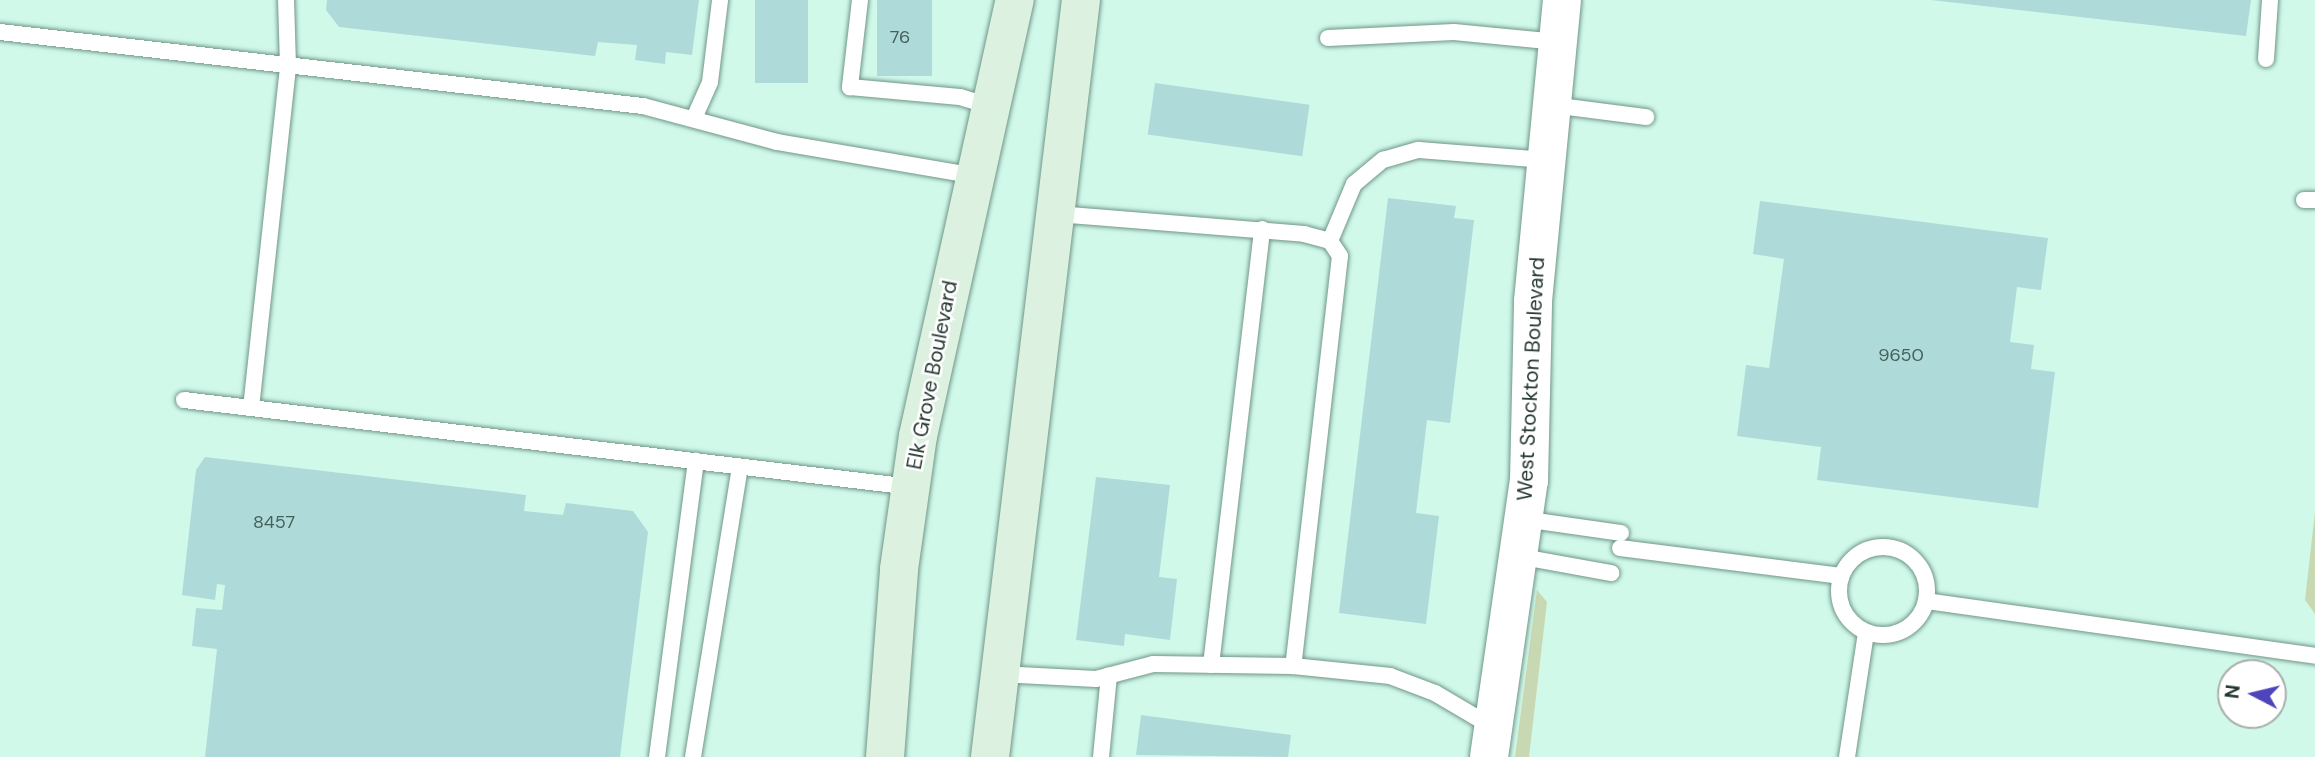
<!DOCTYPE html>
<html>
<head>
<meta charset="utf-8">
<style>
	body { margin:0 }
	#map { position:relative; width:2315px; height:757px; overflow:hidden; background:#d0f9ea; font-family:"DM Sans",sans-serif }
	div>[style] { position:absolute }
	.green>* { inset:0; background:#c8d8b3 }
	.building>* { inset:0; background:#aedbd9; transform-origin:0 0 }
	.roads { filter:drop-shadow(0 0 2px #709688) drop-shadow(0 0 2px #709688) }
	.service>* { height:16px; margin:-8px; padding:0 8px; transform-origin:8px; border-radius:8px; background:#fff }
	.service>.ring { margin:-8px; padding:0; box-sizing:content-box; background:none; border:16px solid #fff; border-radius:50% }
	.tertiary>* { height:38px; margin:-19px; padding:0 19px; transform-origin:19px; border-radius:19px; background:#fff }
	.secondary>* { height:38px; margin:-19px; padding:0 19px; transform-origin:19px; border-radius:19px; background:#dcf1e0 }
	span { translate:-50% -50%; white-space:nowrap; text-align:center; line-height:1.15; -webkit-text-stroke:5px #fff; paint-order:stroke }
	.number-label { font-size:18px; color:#48605b }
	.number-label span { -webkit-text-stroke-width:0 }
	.street-label { font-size:21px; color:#263731 }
	.north { position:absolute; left:2217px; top:659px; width:70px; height:70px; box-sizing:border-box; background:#fff; border:2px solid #a8afad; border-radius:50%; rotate:277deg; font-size:19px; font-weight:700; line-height:28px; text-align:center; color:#263731 }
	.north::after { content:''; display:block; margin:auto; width:24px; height:32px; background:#4e44bb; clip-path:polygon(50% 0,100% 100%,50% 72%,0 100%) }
</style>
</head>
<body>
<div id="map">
	<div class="green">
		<i style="clip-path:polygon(2315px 512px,2315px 614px,2305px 600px)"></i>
		<i style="clip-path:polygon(1537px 590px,1547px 602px,1529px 757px,1515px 757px)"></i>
	</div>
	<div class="building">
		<i style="clip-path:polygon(327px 0,699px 0,692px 55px,666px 52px,665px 64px,635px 60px,637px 45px,598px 42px,595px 56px,339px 27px,326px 10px)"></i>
		<i style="left:755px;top:0;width:53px;height:83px"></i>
		<i style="left:877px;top:0;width:55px;height:76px"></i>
		<i style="clip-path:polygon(1931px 0,2251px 0,2246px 36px)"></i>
		<i style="left:1155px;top:83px;width:156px;height:52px;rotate:8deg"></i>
		<i style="clip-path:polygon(1388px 198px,1456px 206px,1454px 218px,1474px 220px,1450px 423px,1427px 420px,1416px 513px,1439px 516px,1426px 624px,1339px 613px)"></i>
		<i style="clip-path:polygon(1760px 201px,2048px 238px,2041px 290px,2017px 287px,2010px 342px,2034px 345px,2031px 369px,2055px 372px,2038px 508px,1817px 480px,1821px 447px,1737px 436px,1746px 365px,1769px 368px,1784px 259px,1753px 254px)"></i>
		<i style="clip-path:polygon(205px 457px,526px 495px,524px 511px,563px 515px,566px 503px,633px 511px,648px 532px,620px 757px,205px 757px,217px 649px,192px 646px,196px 608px,222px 610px,225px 585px,217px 584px,215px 600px,182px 595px,196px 470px)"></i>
		<i style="clip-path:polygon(1096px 477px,1170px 485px,1159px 577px,1177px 579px,1170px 640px,1125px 634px,1124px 646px,1076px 640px)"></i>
		<i style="clip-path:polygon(1141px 715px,1291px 735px,1288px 757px,1136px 755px)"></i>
	</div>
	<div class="roads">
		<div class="service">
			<i style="left:860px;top:0;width:88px;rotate:96.6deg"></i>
			<i style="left:850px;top:87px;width:110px;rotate:5.2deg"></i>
			<i style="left:960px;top:97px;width:34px;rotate:17deg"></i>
			<i style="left:0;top:32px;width:647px;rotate:6.57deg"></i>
			<i style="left:643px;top:106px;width:139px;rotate:15deg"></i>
			<i style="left:777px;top:142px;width:202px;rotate:9.7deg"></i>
			<i style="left:1328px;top:38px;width:126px;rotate:-2.7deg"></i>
			<i style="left:1454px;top:32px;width:104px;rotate:5.5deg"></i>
			<i style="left:2266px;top:59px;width:59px;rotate:-86.1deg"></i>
			<i style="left:1552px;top:105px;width:95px;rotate:7.3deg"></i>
			<i style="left:695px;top:116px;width:37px;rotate:-66deg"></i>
			<i style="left:710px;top:82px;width:83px;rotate:-83deg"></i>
			<i style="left:2304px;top:200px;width:11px"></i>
			<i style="left:1057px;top:214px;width:248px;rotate:4.6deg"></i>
			<i style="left:1304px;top:234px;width:27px;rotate:15deg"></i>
			<i style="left:1330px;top:241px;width:18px;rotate:56deg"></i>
			<i style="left:1340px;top:256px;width:413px;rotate:96.5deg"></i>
			<i style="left:1330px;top:241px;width:62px;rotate:-67.2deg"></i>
			<i style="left:1354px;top:184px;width:38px;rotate:-40deg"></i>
			<i style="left:1383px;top:160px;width:37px;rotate:-16deg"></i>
			<i style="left:1419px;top:150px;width:127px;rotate:4.5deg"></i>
			<i style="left:184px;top:400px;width:732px;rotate:6.82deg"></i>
			<i style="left:251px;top:408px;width:344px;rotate:-83.8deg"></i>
			<i style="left:288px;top:66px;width:66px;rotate:-91.7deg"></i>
			<i style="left:1523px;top:519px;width:99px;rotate:8.1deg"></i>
			<i class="ring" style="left:1839px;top:547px;width:72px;height:72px"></i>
			<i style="left:1620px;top:548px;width:223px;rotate:7.2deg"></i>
			<i style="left:1517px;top:556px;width:96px;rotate:10.3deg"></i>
			<i style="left:1926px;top:601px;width:393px;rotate:8deg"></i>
			<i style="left:1211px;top:665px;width:439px;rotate:-83.3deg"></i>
			<i style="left:1000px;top:674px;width:96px;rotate:3deg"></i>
			<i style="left:1096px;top:679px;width:59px;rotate:-14.7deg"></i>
			<i style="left:1153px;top:664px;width:140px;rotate:0.8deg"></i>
			<i style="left:1293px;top:666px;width:98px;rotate:5.9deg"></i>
			<i style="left:1390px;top:676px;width:48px;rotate:20.7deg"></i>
			<i style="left:1435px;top:693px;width:65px;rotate:30.5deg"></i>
			<i style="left:657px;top:757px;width:299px;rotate:-82.5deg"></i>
			<i style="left:693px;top:757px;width:294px;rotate:-80.8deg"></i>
			<i style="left:1101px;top:757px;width:82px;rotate:-84.4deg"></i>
			<i style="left:1847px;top:757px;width:125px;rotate:-81.3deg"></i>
		</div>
		<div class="tertiary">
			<i style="left:1489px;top:757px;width:279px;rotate:-81.8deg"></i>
			<i style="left:1529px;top:481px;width:180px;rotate:-88.7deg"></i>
			<i style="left:1533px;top:301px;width:302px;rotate:-84.5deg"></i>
		</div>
		<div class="secondary">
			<i style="left:885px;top:757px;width:189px;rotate:-85.7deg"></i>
			<i style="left:899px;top:569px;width:134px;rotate:-81.9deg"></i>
			<i style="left:918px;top:436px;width:447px;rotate:-77.5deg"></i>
			<i style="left:990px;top:757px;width:762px;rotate:-83.15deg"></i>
		</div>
	</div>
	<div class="number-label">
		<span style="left:900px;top:37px">76</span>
		<span style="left:1901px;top:355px">9650</span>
		<span style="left:274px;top:522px">8457</span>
	</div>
	<div class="street-label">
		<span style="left:932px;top:375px;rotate:-79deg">Elk Grove Boulevard</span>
		<span style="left:1531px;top:379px;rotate:-87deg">West Stockton Boulevard</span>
	</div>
	<div class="north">N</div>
</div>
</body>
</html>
